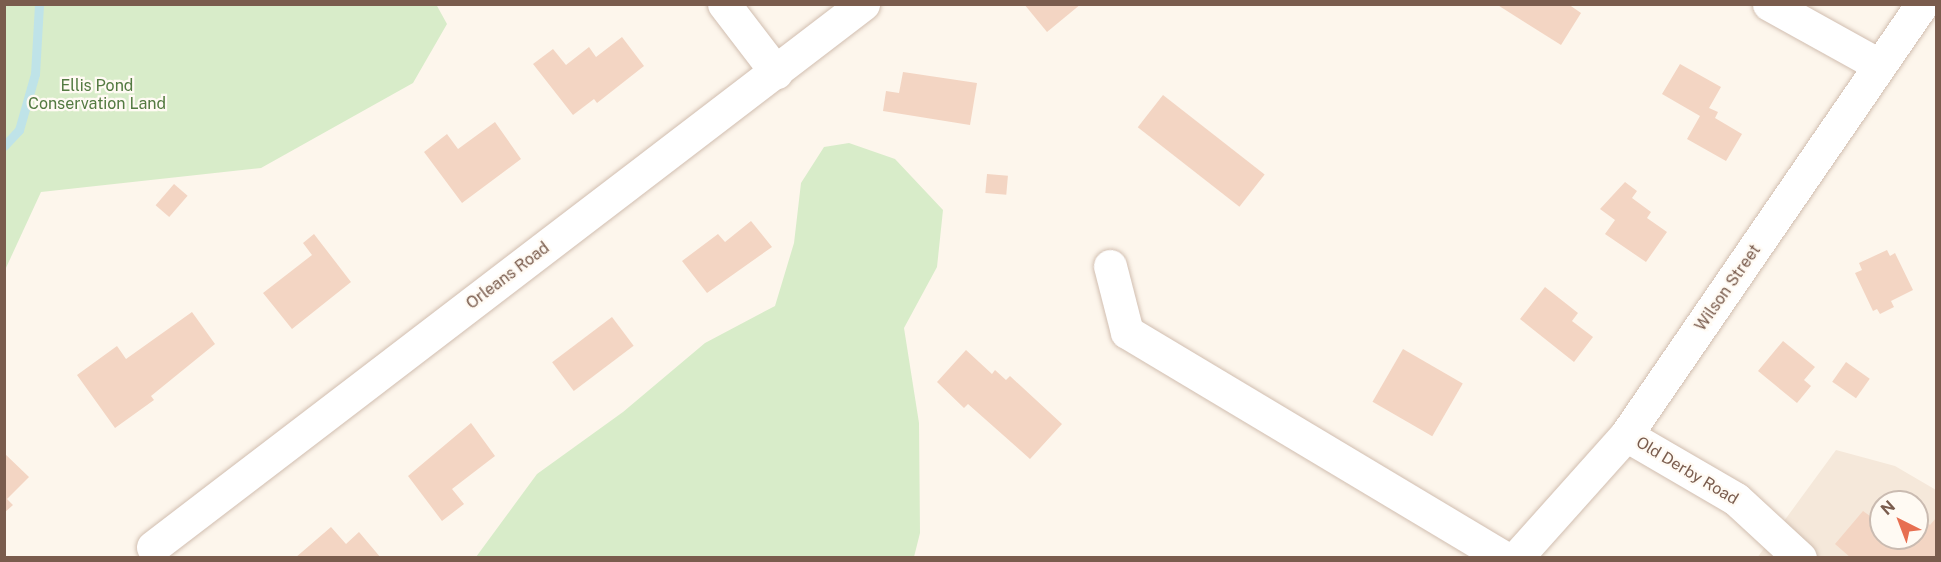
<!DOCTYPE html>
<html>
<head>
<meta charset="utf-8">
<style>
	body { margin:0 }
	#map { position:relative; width:1941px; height:562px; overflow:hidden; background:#fdf6ec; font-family:"Public Sans",sans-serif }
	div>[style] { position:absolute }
	.residential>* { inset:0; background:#f5e8da }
	.green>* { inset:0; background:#d8ecc9 }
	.stream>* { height:9px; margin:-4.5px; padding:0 4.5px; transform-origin:4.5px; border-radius:4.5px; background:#bfe3e8 }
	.building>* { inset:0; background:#f3d5c3; transform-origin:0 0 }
	.roads { filter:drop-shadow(0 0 2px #d1beb0) drop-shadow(0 0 2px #d1beb0) }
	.minor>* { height:33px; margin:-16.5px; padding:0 16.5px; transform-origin:16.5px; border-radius:16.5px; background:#fff }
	span { translate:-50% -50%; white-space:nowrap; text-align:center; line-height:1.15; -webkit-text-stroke:4.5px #fffaf3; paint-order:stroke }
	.park-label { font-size:16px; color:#537a41 }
	.street-label { font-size:16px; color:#7a5c4d }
	.frame { position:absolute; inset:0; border:6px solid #7a5c4d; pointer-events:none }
	.north { position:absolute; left:1869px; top:490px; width:60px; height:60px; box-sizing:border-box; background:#fffaf3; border:2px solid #cabbb1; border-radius:50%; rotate:318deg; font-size:16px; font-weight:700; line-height:24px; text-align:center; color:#7a5c4d }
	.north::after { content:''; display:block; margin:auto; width:21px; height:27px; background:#e76f51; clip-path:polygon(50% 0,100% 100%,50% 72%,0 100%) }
</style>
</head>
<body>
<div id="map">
	<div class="residential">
		<i style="clip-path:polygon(evenodd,1836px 450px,1895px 466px,1936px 490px,1936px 557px,1757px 558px,1836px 450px,1881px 502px,1917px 502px,1917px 538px,1881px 538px,1881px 502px)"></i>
	</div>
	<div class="green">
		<i style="clip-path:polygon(5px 4px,436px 4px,447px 24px,413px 83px,261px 168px,41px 192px,5px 270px)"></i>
		<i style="clip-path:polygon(849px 143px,895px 159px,943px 210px,937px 267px,904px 328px,919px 423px,920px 533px,914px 557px,476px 557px,537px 474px,623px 412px,705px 343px,775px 306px,794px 243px,801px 183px,824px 147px)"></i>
	</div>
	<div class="stream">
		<i style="left:4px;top:146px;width:22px;rotate:-47deg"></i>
		<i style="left:19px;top:130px;width:58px;rotate:-74.1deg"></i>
		<i style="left:35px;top:74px;width:70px;rotate:-86.7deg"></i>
	</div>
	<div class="building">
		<i style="clip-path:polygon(1024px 4px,1081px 4px,1047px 32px)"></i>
		<i style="clip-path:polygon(1496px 4px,1568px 4px,1581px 13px,1561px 45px)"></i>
		<i style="clip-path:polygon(622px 37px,644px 66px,597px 103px,594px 99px,573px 115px,533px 64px,553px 49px,566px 65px,589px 47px,596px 57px)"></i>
		<i style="clip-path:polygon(1680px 64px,1721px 87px,1709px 108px,1718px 112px,1715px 118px,1742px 134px,1726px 161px,1687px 139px,1700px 116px,1662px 94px)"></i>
		<i style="clip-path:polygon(903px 72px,977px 83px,970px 125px,883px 111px,886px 91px,899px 93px)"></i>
		<i style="left:1163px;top:95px;width:129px;height:41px;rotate:38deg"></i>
		<i style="clip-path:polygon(495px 122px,521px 159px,462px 203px,424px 152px,447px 134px,458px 149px)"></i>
		<i style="left:987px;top:174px;width:21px;height:19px;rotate:5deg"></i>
		<i style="clip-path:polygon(1625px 182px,1637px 191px,1632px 198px,1651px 212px,1647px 218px,1667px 232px,1646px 262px,1605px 234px,1615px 220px,1600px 209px)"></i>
		<i style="left:174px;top:184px;width:18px;height:28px;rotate:41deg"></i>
		<i style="clip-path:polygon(751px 221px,772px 247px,707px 293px,682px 261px,718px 234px,725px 242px)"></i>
		<i style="clip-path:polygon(314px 234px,351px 282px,292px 329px,263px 293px,312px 255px,303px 243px)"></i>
		<i style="clip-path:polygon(1887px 250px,1890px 256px,1895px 253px,1913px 290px,1891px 301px,1894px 307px,1880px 314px,1877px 309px,1873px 311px,1855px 273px,1862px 270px,1859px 263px)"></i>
		<i style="clip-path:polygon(1545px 287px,1578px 313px,1572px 321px,1593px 337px,1574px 362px,1520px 319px)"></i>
		<i style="clip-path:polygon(192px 312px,215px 344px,151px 396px,154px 400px,115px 428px,77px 375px,117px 346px,126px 359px)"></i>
		<i style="left:612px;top:317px;width:36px;height:75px;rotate:53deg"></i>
		<i style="clip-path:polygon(1783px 341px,1815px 367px,1804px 380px,1811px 386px,1797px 403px,1758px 371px)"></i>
		<i style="left:1403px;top:349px;width:69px;height:61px;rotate:30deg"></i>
		<i style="clip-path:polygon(966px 350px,992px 374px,995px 370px,1006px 380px,1010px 376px,1062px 424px,1030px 459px,968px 404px,964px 408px,937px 382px)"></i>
		<i style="left:1846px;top:362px;width:29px;height:24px;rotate:35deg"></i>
		<i style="clip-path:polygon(471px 423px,495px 456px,452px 489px,464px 504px,442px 521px,408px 476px)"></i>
		<i style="clip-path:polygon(4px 453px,29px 477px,7px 499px,13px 505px,4px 513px)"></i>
		<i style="clip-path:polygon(1892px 492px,1903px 502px,1882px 502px)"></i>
		<i style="clip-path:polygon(1881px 504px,1881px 538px,1917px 538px,1917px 514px,1930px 525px,1936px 518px,1936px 558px,1851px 558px,1835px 544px,1863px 511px,1870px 516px)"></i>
		<i style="clip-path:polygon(331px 527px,346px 544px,359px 532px,381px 558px,295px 558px)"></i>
	</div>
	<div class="roads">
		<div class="minor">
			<i style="left:724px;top:4px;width:86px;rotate:52.6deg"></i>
			<i style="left:1769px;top:4px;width:126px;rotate:29deg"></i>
			<i style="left:1110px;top:266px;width:68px;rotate:75.6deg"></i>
			<i style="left:1127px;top:332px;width:440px;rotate:30.9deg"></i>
			<i style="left:1626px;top:435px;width:127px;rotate:30.2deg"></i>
			<i style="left:1736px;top:499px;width:87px;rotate:42.7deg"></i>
			<i style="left:153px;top:547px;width:894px;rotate:-37.41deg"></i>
			<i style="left:1516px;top:558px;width:165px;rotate:-48.2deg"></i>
			<i style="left:1626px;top:435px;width:523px;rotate:-55.52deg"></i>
		</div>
	</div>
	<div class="park-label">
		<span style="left:97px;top:95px">Ellis Pond<br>Conservation Land</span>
	</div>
	<div class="street-label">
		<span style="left:508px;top:276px;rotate:-37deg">Orleans Road</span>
		<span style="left:1728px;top:288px;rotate:-55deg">Wilson Street</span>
		<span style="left:1687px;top:471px;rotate:31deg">Old Derby Road</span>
	</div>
	<div class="frame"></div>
	<div class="north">N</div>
</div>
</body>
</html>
